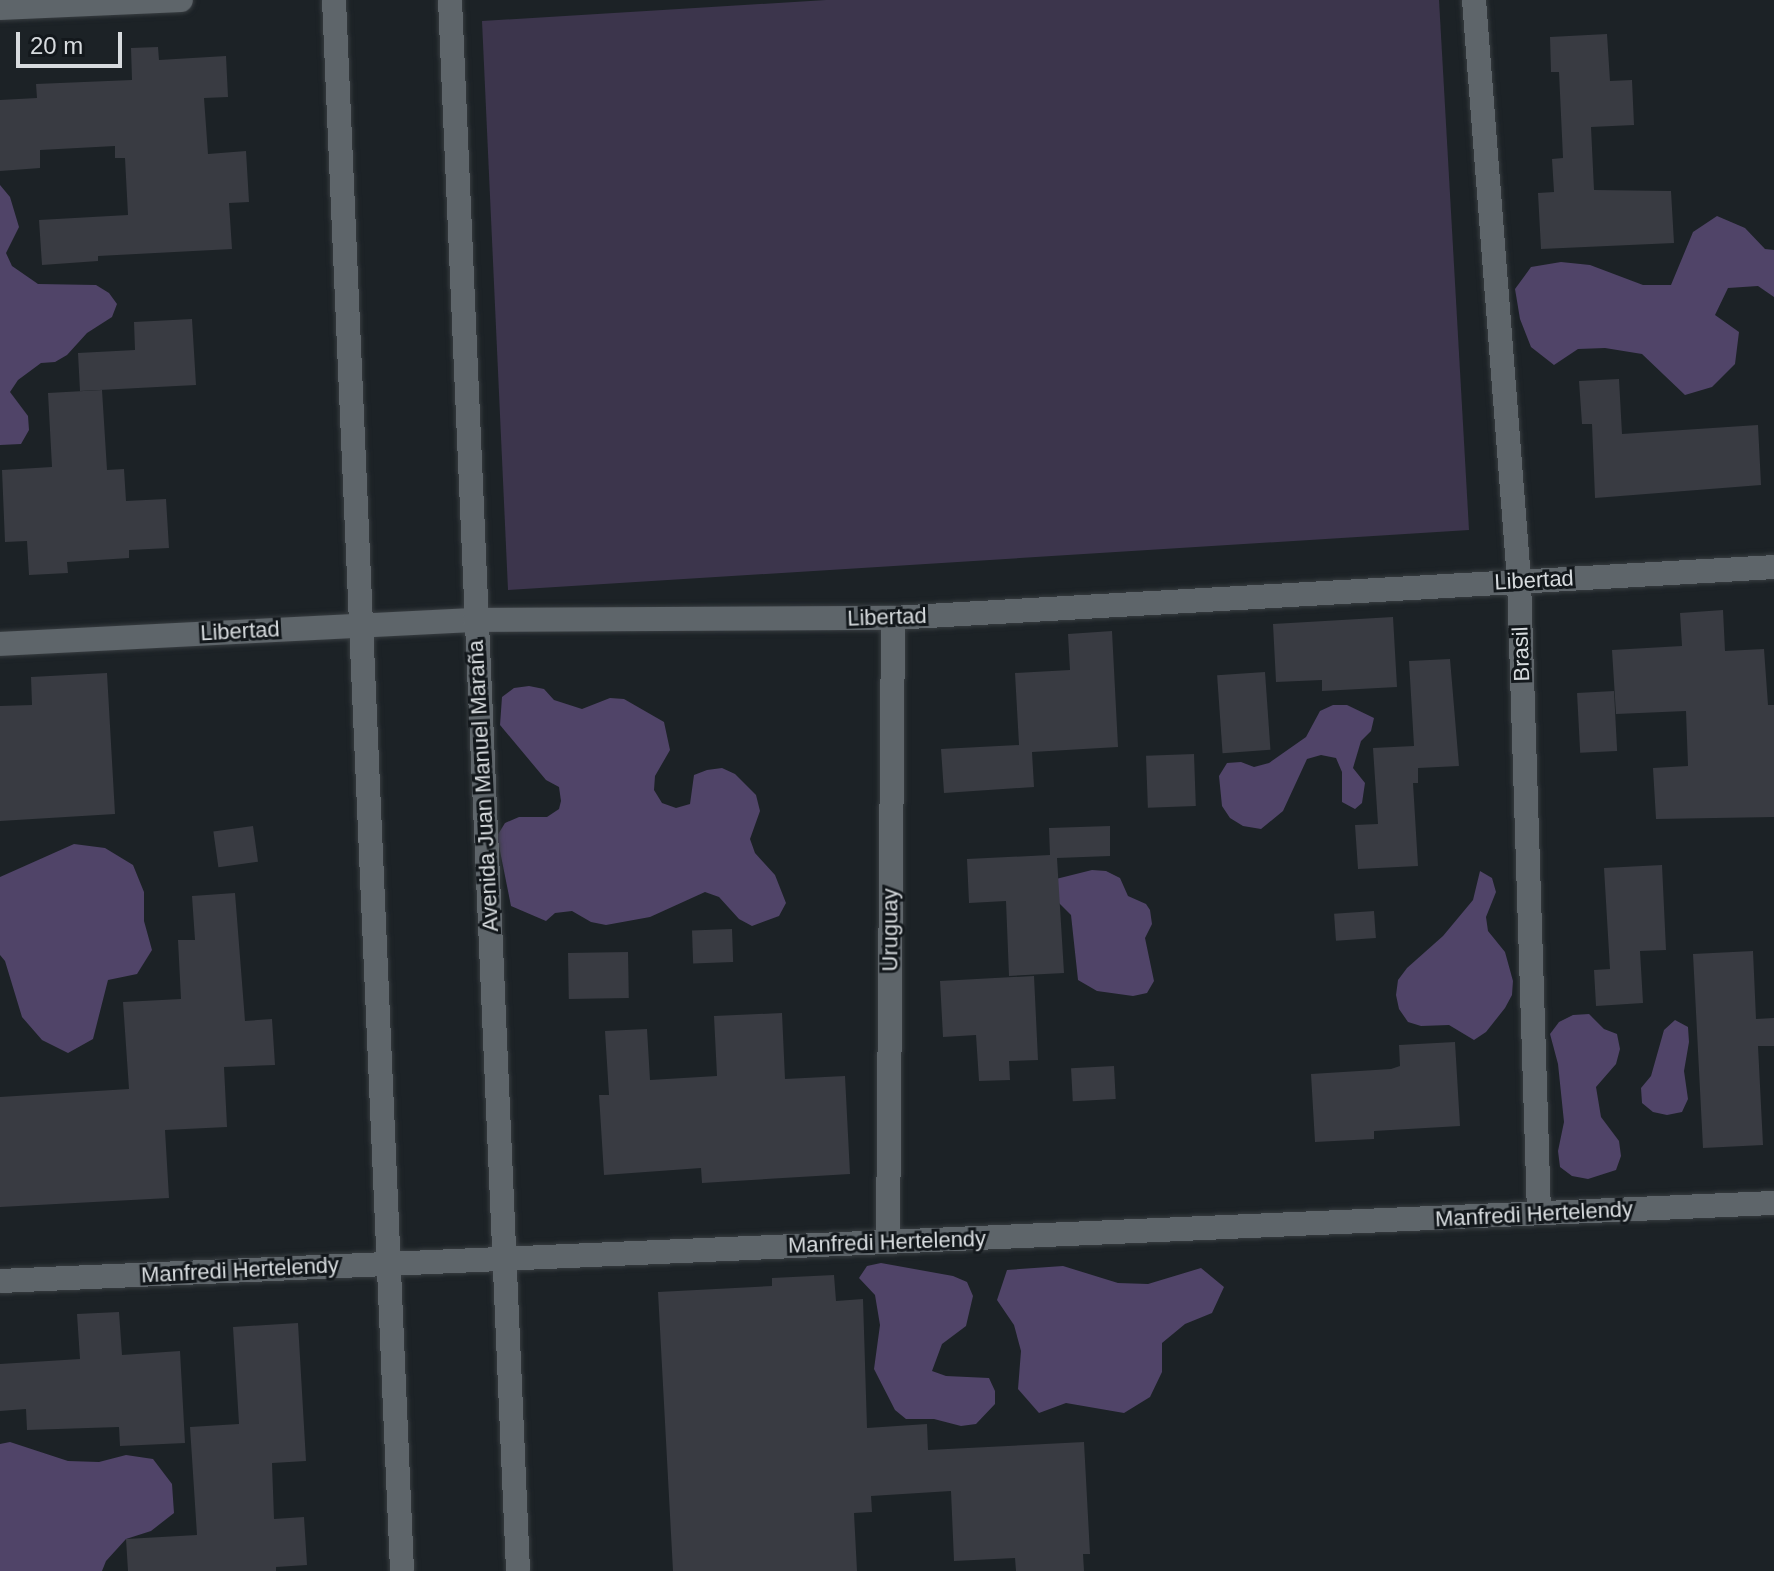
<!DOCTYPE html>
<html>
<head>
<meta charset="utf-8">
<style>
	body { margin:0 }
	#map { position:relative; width:1774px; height:1571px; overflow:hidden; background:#1c2226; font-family:Helvetica,sans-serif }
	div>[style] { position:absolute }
	.green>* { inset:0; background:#3c354c }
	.forest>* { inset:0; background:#504468 }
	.building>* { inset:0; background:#393b42; transform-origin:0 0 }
	.roads { filter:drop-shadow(0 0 2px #383d41) drop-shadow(0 0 2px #383d41) }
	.street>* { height:24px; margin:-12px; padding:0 12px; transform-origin:12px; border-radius:12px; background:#5e656a }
	.secondary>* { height:24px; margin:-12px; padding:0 12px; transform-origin:12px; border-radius:12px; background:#5e656a }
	span { translate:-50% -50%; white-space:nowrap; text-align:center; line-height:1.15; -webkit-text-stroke:6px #13181c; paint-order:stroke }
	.street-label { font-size:22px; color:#d7dbde }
	.scale { position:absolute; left:16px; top:32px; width:106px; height:36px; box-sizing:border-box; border:4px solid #d7dbde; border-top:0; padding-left:10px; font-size:24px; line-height:28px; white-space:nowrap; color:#d7dbde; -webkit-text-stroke:6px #13181c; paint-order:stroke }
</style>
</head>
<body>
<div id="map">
	<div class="green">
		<i style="clip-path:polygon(826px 0,1439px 0,1469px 530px,508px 590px,482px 21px)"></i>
	</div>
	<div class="forest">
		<i style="clip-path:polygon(0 185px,10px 197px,19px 227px,6px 253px,12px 266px,38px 284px,96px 285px,109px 293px,117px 304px,112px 317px,87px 333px,67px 355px,55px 362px,41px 363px,18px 380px,10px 392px,28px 416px,29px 430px,21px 444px,0 445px)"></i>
		<i style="clip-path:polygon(1717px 216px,1745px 228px,1765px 249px,1774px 250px,1774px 297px,1758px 286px,1728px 288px,1715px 315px,1739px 332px,1735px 364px,1712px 387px,1685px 395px,1642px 354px,1605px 348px,1578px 349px,1554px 365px,1531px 347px,1520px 319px,1515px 289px,1531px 267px,1561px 262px,1590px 265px,1643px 285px,1671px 285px,1693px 232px)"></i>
		<i style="clip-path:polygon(529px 686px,544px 689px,554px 700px,582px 709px,610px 698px,624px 699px,664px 722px,670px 750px,655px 776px,654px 790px,662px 803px,676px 808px,690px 804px,694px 775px,707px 770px,722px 768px,735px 774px,756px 795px,760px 811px,750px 839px,755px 853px,775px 875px,786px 903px,779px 916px,752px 926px,739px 919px,719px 897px,705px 892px,650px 917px,606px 925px,591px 922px,572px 911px,555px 913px,546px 921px,511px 906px,497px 836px,505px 823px,519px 817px,547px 817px,559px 809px,561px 801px,559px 787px,546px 780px,500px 725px,502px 697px,514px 688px)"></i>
		<i style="clip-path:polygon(1333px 705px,1347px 705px,1374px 718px,1371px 731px,1361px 741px,1353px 768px,1365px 783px,1362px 803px,1355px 809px,1342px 802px,1342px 772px,1336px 758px,1321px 755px,1307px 759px,1283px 811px,1261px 829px,1243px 826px,1230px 818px,1222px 806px,1219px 776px,1227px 763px,1241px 762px,1254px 767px,1269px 763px,1306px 737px,1320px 711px)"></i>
		<i style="clip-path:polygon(74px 844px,105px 848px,133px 865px,144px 892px,144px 921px,152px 950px,137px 974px,108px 980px,93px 1039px,68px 1053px,42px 1040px,22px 1017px,5px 961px,0 955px,0 877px)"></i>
		<i style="clip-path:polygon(1092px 870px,1106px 871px,1120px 878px,1128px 896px,1146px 904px,1150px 910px,1152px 924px,1145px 938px,1154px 981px,1147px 993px,1133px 996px,1097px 991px,1078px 980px,1071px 915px,1055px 899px,1056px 879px)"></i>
		<i style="clip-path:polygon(1480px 871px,1492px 878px,1496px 892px,1486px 917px,1488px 931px,1505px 952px,1513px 981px,1512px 995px,1505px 1008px,1486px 1032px,1474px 1040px,1449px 1025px,1421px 1026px,1408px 1022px,1399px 1009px,1396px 995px,1398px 980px,1407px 968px,1443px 936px,1473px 900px)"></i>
		<i style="clip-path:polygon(1589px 1014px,1604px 1029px,1617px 1034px,1620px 1049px,1616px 1064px,1596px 1087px,1601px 1117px,1619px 1141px,1621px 1156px,1616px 1170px,1588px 1179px,1572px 1176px,1560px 1167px,1558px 1151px,1564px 1122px,1558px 1064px,1550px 1034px,1559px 1022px,1573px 1015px)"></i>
		<i style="clip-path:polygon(1675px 1020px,1688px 1027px,1689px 1042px,1684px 1071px,1688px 1099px,1682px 1112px,1667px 1115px,1653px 1112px,1642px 1103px,1641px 1088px,1651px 1076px,1664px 1030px)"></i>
		<i style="clip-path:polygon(881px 1263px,953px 1276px,967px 1282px,973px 1296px,966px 1326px,942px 1344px,932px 1371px,946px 1376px,989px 1378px,995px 1391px,995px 1404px,976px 1424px,961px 1426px,934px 1419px,906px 1419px,895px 1410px,874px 1369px,880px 1325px,875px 1295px,859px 1278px,867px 1266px)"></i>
		<i style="clip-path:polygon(1063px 1266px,1118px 1283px,1148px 1284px,1201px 1268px,1224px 1287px,1212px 1313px,1185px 1324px,1162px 1343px,1162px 1372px,1150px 1397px,1124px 1413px,1066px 1403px,1039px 1413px,1018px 1389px,1021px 1351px,1014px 1325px,997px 1300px,1007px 1270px)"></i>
		<i style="clip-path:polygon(10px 1442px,68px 1461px,99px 1462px,126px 1455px,153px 1459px,172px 1484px,174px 1513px,151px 1531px,126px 1539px,106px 1561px,102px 1571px,0 1571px,0 1444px)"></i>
	</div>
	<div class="building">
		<i style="clip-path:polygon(1607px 34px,1610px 81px,1632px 80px,1634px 125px,1591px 127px,1594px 190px,1671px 191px,1674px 243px,1541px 249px,1538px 193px,1554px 192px,1552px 159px,1563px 158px,1559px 72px,1551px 72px,1550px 37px)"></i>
		<i style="clip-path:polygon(158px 47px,159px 60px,226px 56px,228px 97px,204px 98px,208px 154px,246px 151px,249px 202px,229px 203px,232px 249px,98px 256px,98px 261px,42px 265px,39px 220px,128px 215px,125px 158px,115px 158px,115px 146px,40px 150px,40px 168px,0 171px,0 100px,37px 98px,36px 84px,132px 80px,131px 48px)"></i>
		<i style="clip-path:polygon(192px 319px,196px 385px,80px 391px,78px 353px,135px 350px,134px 322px)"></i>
		<i style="clip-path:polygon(1619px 379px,1622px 434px,1758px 425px,1761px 485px,1595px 498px,1592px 424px,1582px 424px,1579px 381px)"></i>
		<i style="clip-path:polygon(102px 390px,107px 470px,124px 469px,126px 501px,166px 499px,169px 548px,129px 550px,129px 558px,67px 562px,68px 573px,29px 575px,27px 541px,5px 542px,2px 470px,52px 467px,48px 393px)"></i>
		<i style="clip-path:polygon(1723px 610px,1725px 651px,1764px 649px,1768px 705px,1774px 705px,1774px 817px,1656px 819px,1653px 768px,1688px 766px,1686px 711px,1616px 714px,1612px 650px,1682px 646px,1680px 613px)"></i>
		<i style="clip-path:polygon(1393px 617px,1397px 687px,1322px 691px,1322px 680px,1276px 682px,1273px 624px)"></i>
		<i style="clip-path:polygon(1112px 631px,1118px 747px,1032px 752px,1034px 787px,944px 793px,941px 749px,1019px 745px,1015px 673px,1070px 670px,1068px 634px)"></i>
		<i style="clip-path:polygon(1450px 659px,1459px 766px,1418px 768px,1418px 783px,1413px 783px,1418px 866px,1358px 869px,1355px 825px,1378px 824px,1373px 748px,1414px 746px,1409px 661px)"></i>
		<i style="left:1265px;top:672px;width:78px;height:48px;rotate:86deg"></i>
		<i style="clip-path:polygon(107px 673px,115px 814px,0 821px,0 706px,32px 705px,31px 677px)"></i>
		<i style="left:1614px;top:691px;width:60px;height:37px;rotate:87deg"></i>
		<i style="left:1194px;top:754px;width:52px;height:48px;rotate:88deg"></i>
		<i style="left:253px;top:826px;width:36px;height:40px;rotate:82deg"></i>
		<i style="clip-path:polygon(1110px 826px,1110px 856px,1057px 858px,1064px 973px,1009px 976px,1006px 901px,969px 903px,967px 859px,1050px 855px,1049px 828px)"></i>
		<i style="clip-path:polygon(1662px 865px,1666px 950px,1640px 951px,1643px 1003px,1596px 1006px,1594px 970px,1610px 969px,1604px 868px)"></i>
		<i style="clip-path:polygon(235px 893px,245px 1021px,272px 1019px,275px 1065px,224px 1067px,227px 1127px,165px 1130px,169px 1198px,0 1207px,0 1097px,129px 1089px,123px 1002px,181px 999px,178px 940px,195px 940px,192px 896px)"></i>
		<i style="left:1374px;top:911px;width:27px;height:40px;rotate:86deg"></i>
		<i style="left:732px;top:929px;width:33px;height:40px;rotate:88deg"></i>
		<i style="clip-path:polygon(1753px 951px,1756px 1019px,1774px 1018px,1774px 1046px,1758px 1046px,1763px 1145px,1703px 1148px,1693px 954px)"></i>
		<i style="left:628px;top:952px;width:46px;height:60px;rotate:89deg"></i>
		<i style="clip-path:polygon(1034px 976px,1038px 1060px,1009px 1061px,1010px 1080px,979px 1081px,976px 1035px,943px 1037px,940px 981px)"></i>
		<i style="clip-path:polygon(782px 1013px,785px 1079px,845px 1076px,850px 1174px,702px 1183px,701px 1168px,604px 1175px,599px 1095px,609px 1095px,605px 1031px,647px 1029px,650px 1080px,717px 1076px,714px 1016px)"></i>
		<i style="clip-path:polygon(1455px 1042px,1460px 1126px,1374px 1131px,1374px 1139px,1315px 1142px,1311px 1074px,1391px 1069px,1400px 1066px,1399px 1045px)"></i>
		<i style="left:1114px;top:1066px;width:33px;height:43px;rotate:87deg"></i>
		<i style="clip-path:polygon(834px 1275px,836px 1301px,863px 1299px,867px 1428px,927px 1424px,928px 1450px,1084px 1442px,1090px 1554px,1083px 1554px,1084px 1571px,1016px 1571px,1015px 1558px,954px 1561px,951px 1491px,871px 1496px,872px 1512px,854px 1513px,857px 1571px,673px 1571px,658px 1292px,772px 1286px,772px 1278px)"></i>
		<i style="clip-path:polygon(119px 1312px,122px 1355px,180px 1351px,185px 1443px,120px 1446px,119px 1427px,27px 1430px,26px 1409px,0 1411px,0 1364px,80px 1359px,77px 1314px)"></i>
		<i style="clip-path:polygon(298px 1323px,306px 1461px,272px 1463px,274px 1519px,304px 1517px,307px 1565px,276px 1567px,276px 1571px,128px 1571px,126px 1539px,197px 1535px,190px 1427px,239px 1424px,233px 1327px)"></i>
	</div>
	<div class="roads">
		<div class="street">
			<i style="left:1474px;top:0;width:582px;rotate:85.56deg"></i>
			<i style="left:1519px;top:580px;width:633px;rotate:88.19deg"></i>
			<i style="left:0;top:8px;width:181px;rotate:-2.5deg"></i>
			<i style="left:0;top:644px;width:476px;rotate:-2.9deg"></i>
			<i style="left:475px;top:620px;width:418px;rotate:-0.3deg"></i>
			<i style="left:893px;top:618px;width:882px;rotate:-3.31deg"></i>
			<i style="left:888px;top:1242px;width:624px;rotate:-89.54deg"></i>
			<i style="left:0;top:1281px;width:1776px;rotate:-2.52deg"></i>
		</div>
		<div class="secondary">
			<i style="left:334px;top:0;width:1572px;rotate:87.52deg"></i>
			<i style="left:450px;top:0;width:1572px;rotate:87.52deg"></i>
		</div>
	</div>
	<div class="street-label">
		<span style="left:1534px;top:580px;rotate:-3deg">Libertad</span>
		<span style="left:887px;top:617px;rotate:-2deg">Libertad</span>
		<span style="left:240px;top:631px;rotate:-3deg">Libertad</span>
		<span style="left:1521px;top:654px;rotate:-92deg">Brasil</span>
		<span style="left:483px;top:786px;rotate:-93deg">Avenida Juan Manuel Maraña</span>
		<span style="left:890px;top:930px;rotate:-90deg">Uruguay</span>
		<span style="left:1534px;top:1214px;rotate:-3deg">Manfredi Hertelendy</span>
		<span style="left:887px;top:1242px;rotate:-2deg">Manfredi Hertelendy</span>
		<span style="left:240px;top:1270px;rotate:-3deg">Manfredi Hertelendy</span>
	</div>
	<div class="scale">20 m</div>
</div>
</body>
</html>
